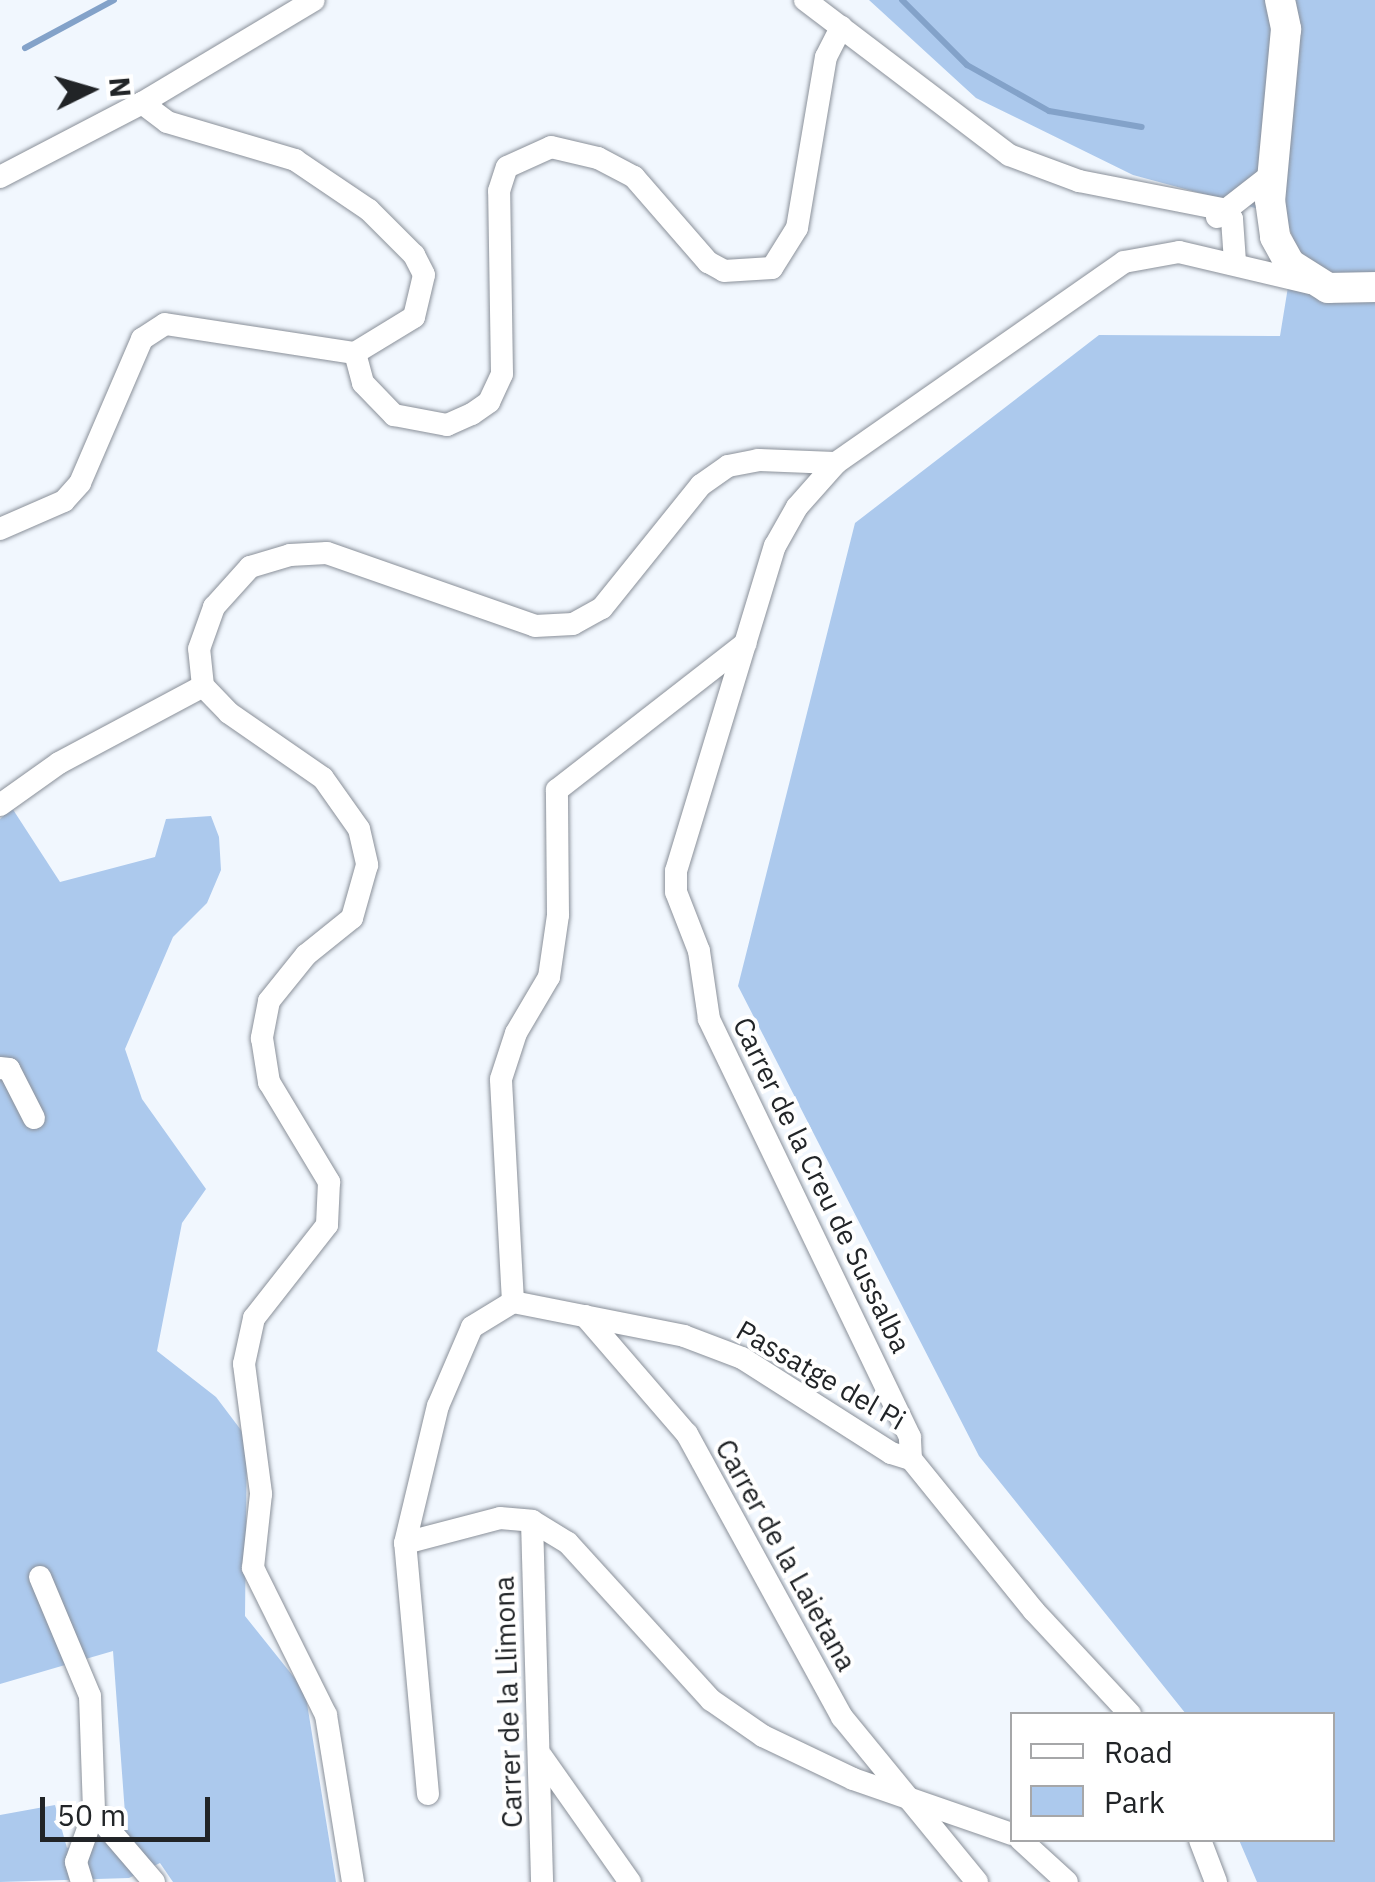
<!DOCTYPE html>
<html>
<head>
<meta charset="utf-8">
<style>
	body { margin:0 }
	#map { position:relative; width:1375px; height:1882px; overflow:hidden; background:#f1f7fe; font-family:"IBM Plex Sans",sans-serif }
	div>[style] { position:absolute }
	.green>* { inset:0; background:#acc9ed }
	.stream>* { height:6px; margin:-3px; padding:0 3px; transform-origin:3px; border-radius:3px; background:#83a2c9 }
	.roads { filter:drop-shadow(0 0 2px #8a9099) drop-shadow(0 0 2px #8a9099) }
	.minor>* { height:22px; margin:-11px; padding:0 11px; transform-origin:11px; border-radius:11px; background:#fff }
	.tertiary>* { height:30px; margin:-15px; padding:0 15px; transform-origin:15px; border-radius:15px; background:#fff }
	span { translate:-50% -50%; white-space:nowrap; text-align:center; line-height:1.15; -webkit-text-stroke:8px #fff; paint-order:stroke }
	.street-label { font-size:28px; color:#212427 }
	.legend { position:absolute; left:1010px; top:1712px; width:325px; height:130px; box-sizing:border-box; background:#fff; border:2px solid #a6a7a9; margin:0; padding:12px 18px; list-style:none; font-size:30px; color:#212427 }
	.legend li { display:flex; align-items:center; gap:20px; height:50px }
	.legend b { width:50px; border:2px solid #a6a7a9 }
	.north { position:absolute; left:40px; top:40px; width:100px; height:100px; -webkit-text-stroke:8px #fff; paint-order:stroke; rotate:85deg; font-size:28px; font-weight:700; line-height:40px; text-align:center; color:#212427 }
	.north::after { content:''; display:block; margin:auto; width:35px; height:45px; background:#212427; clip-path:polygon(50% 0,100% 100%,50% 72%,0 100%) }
	.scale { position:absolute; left:40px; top:1797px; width:170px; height:45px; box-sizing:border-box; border:5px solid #212427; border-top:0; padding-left:12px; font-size:30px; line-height:35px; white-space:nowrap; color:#212427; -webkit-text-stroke:8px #fff; paint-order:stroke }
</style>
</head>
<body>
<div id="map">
	<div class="green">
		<i style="clip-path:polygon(869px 0,1375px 0,1375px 1882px,1257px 1882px,1239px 1840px,1332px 1840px,1332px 1714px,1186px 1714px,979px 1456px,738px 986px,855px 523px,1099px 335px,1280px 336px,1295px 244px,1285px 216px,1133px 175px,976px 98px)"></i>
		<i style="clip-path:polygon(12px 808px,60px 882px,155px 857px,166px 819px,211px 816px,219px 837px,221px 870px,207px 903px,173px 937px,125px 1049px,142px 1099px,206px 1189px,182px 1223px,157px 1351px,216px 1397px,247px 1438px,245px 1616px,305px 1691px,336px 1882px,173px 1882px,160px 1863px,129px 1878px,0 1882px,0 1815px,55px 1805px,67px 1848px,126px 1827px,113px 1651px,0 1684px,0 819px)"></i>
	</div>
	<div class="stream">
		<i style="left:902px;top:0;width:92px;rotate:45deg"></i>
		<i style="left:967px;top:65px;width:94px;rotate:29.3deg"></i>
		<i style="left:1049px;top:111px;width:94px;rotate:9.8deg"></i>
		<i style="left:25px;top:48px;width:101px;rotate:-28.3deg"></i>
	</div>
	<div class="roads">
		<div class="minor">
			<i style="left:805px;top:0;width:256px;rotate:37.2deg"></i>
			<i style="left:1009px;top:155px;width:75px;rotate:20.4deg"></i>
			<i style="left:1079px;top:181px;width:146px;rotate:11.1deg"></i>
			<i style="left:1222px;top:209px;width:14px;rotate:45deg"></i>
			<i style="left:1232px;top:219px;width:43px;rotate:86deg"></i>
			<i style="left:142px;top:103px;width:31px;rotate:37deg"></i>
			<i style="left:167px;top:122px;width:134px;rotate:16.5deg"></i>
			<i style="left:295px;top:160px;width:89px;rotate:34deg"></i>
			<i style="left:369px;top:210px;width:64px;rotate:45deg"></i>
			<i style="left:414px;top:255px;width:22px;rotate:63deg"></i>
			<i style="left:424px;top:275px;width:43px;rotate:103.4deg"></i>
			<i style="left:414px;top:317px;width:69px;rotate:148.6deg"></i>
			<i style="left:0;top:177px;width:160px;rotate:-27.5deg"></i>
			<i style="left:142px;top:103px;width:200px;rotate:-30.9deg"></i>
			<i style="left:1217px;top:217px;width:70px;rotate:-38deg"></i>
			<i style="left:0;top:529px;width:70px;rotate:-23.6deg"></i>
			<i style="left:64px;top:501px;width:24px;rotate:-48deg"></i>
			<i style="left:80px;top:483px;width:157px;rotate:-66.7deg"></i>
			<i style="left:142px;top:339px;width:27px;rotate:-33deg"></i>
			<i style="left:165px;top:324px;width:192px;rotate:8.7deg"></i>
			<i style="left:355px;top:353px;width:31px;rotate:75deg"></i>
			<i style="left:363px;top:383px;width:45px;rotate:45.9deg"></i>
			<i style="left:394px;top:415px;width:54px;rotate:10.7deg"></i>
			<i style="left:447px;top:425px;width:27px;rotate:-24deg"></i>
			<i style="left:472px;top:414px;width:21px;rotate:-35deg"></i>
			<i style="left:489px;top:402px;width:31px;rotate:-65deg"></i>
			<i style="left:502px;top:374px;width:183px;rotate:-90.9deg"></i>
			<i style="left:499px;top:191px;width:25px;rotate:-72deg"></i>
			<i style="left:507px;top:167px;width:48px;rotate:-24.4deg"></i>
			<i style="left:551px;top:147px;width:48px;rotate:13.2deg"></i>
			<i style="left:598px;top:158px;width:41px;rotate:27.8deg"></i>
			<i style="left:634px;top:177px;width:113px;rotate:49deg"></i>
			<i style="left:708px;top:262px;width:18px;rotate:29deg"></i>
			<i style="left:724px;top:271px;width:48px;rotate:-3.6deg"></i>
			<i style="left:772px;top:268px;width:47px;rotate:-58deg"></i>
			<i style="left:797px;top:228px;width:173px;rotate:-80.4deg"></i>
			<i style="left:826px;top:57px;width:34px;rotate:-63deg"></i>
			<i style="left:203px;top:686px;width:37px;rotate:46deg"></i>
			<i style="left:229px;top:713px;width:114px;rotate:34.7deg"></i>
			<i style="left:323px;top:778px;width:62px;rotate:54.8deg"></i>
			<i style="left:359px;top:829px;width:37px;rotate:77deg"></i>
			<i style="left:367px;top:865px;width:55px;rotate:105.8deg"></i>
			<i style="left:352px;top:918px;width:59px;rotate:141.2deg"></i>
			<i style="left:306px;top:955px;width:59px;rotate:128.8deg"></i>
			<i style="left:269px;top:1001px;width:38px;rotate:101deg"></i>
			<i style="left:262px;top:1038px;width:45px;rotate:81deg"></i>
			<i style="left:269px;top:1082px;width:117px;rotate:59deg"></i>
			<i style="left:329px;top:1182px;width:43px;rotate:92.7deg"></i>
			<i style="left:327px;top:1225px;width:118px;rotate:128.1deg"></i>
			<i style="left:254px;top:1318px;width:47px;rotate:102.3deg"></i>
			<i style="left:244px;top:1364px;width:131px;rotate:82.5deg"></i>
			<i style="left:261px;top:1494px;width:74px;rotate:96.2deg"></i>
			<i style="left:253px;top:1568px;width:164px;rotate:63.6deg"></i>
			<i style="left:326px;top:1715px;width:169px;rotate:80.8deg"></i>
			<i style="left:0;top:805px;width:72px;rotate:-35.4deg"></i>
			<i style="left:59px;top:763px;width:163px;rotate:-28.1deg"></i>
			<i style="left:203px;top:686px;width:37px;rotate:-96deg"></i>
			<i style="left:199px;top:649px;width:45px;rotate:-70.3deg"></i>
			<i style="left:214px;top:607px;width:54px;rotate:-48deg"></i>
			<i style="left:250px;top:567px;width:42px;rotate:-16.7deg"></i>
			<i style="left:290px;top:555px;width:37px;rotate:-3deg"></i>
			<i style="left:327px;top:553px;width:220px;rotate:19.3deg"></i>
			<i style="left:535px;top:626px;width:38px;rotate:-3deg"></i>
			<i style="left:573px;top:624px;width:33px;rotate:-29deg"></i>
			<i style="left:602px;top:608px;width:158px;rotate:-51.2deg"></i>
			<i style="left:701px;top:485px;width:33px;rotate:-35deg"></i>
			<i style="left:728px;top:466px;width:31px;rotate:-11deg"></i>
			<i style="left:758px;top:460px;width:78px;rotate:2.2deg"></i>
			<i style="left:0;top:1068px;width:9px;rotate:6deg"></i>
			<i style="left:9px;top:1069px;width:55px;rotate:63deg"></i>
			<i style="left:513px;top:1302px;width:223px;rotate:-93.1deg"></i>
			<i style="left:501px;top:1079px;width:48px;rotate:-71.9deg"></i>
			<i style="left:516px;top:1033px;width:65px;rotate:-59.5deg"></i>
			<i style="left:549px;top:977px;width:63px;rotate:-81.7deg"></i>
			<i style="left:558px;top:915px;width:125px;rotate:-90.5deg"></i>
			<i style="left:557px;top:790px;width:239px;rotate:-37.9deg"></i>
			<i style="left:513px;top:1302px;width:174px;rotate:11.2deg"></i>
			<i style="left:684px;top:1336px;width:62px;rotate:20.8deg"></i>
			<i style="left:742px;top:1358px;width:177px;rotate:32.5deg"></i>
			<i style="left:891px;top:1453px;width:21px;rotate:17deg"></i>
			<i style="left:585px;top:1316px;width:156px;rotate:49.2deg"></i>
			<i style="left:687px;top:1434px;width:323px;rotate:61.3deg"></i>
			<i style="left:842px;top:1717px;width:213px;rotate:50.7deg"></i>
			<i style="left:532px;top:1521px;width:361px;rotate:88.4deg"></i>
			<i style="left:405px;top:1543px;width:98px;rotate:-14.7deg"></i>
			<i style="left:500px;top:1518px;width:32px;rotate:5deg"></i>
			<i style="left:532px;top:1521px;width:42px;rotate:31.4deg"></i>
			<i style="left:568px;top:1543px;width:212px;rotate:47.7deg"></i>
			<i style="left:711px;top:1700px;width:63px;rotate:34.7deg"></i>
			<i style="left:763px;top:1736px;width:100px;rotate:25.5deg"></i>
			<i style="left:853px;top:1779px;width:168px;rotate:19.1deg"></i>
			<i style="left:40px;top:1577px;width:129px;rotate:67.2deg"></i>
			<i style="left:90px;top:1696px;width:116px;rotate:88deg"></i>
			<i style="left:94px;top:1812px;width:92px;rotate:49.4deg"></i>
			<i style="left:1130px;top:1714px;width:141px;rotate:-133deg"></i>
			<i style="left:1034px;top:1611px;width:196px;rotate:-129deg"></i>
			<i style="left:911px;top:1459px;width:22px;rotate:-93deg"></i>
			<i style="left:910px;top:1437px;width:464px;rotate:-115.7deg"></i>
			<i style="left:709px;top:1019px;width:69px;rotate:-98.4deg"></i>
			<i style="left:699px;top:951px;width:63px;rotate:-111.3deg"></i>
			<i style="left:676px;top:892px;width:21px;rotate:-90deg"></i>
			<i style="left:676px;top:871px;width:340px;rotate:-73.1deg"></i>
			<i style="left:775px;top:546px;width:45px;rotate:-60.6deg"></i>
			<i style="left:797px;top:507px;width:59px;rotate:-48.4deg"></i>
			<i style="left:836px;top:463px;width:351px;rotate:-34.9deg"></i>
			<i style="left:1124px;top:262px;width:56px;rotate:-10.3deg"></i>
			<i style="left:1179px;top:252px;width:135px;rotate:13.3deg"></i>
			<i style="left:542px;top:1757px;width:153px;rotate:54.9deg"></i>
			<i style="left:428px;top:1794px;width:252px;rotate:-95.2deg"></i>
			<i style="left:405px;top:1543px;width:141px;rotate:-76.5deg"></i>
			<i style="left:438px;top:1406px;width:86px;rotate:-66.7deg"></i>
			<i style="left:472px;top:1327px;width:48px;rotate:-31.4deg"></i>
			<i style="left:1021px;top:1840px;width:62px;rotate:42.4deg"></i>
			<i style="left:1200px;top:1840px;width:45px;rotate:69.1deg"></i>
			<i style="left:82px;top:1882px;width:21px;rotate:-107deg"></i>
			<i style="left:76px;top:1862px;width:53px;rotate:-70.2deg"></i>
		</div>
		<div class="tertiary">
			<i style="left:1280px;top:0;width:30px;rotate:78deg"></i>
			<i style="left:1286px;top:29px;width:172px;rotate:95.3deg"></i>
			<i style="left:1270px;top:200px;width:37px;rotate:82deg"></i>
			<i style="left:1275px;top:237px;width:31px;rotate:61deg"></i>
			<i style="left:1290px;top:264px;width:45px;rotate:32.3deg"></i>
			<i style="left:1328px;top:288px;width:47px;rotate:-1.2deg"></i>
		</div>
	</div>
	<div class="street-label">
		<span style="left:822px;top:1185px;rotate:64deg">Carrer de la Creu de Sussalba</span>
		<span style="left:821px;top:1375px;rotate:30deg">Passatge del Pi</span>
		<span style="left:786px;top:1555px;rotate:61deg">Carrer de la Laietana</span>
		<span style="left:508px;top:1702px;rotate:-92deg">Carrer de la Llimona</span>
	</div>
	<ul class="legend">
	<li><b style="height:12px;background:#fff"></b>Road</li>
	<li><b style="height:28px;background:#acc9ed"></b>Park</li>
	</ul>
	<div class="north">N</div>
	<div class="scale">50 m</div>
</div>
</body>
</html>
